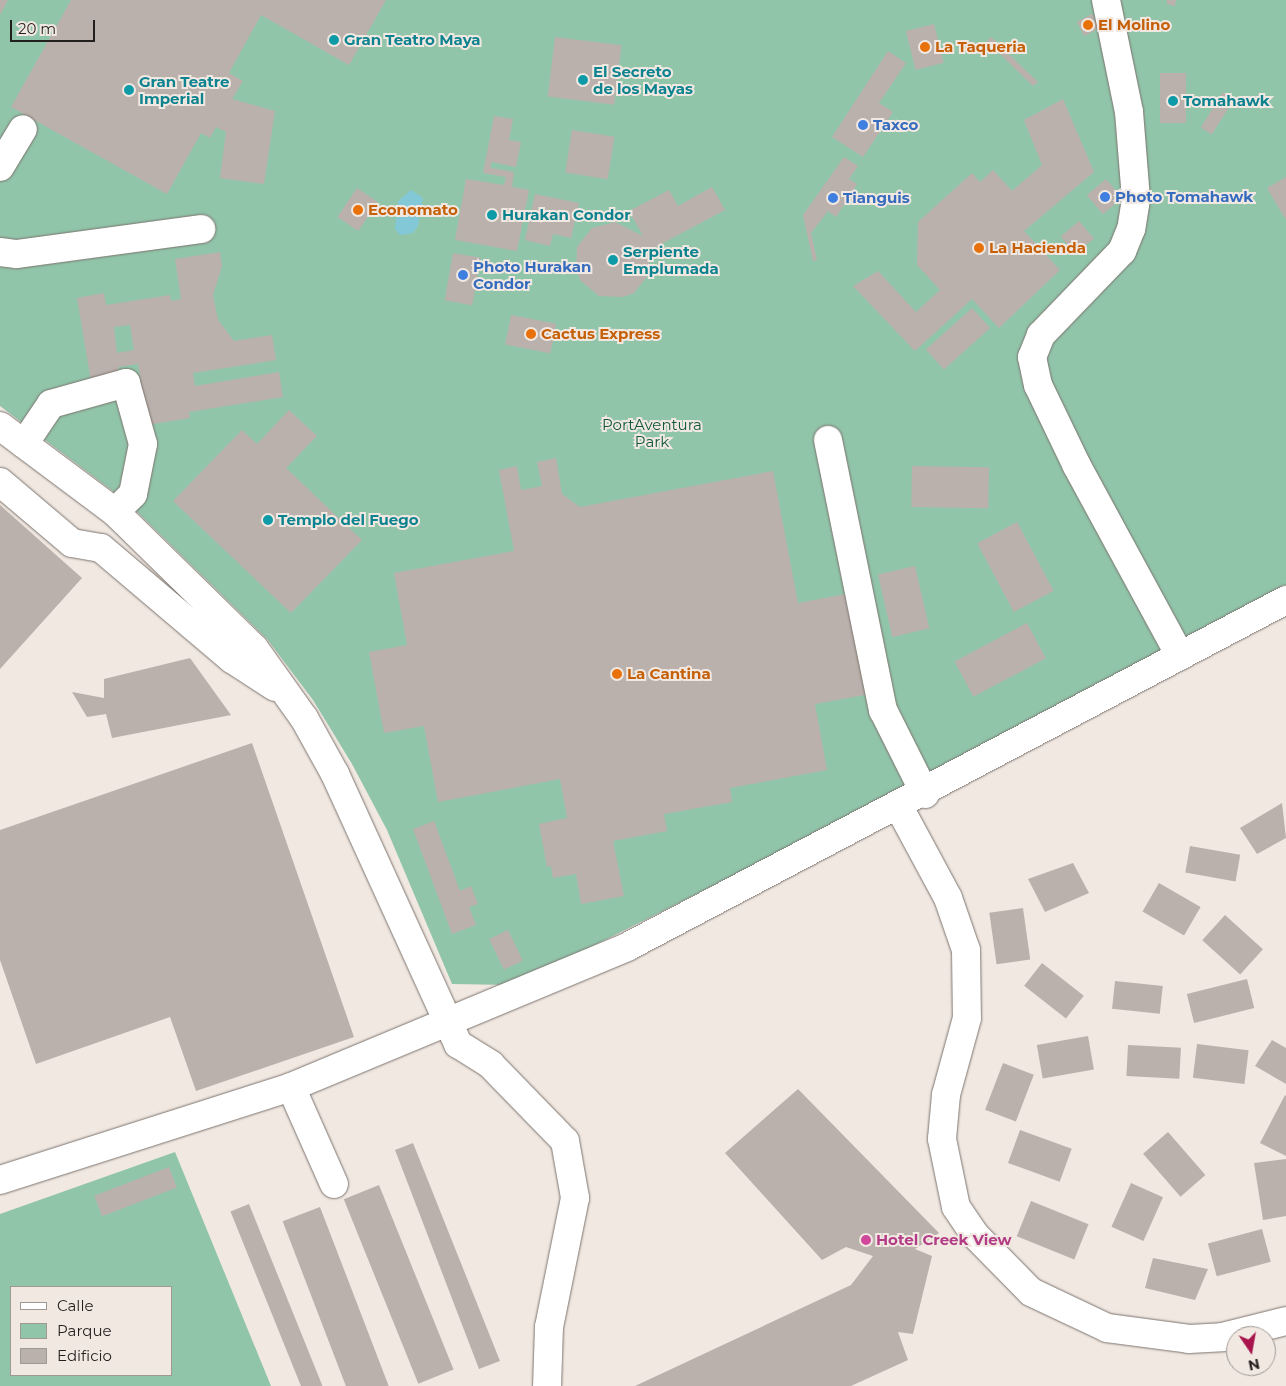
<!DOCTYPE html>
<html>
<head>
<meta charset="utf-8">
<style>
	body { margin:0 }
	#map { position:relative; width:1286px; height:1386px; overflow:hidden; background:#f1e8e2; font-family:Montserrat,sans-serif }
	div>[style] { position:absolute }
	.green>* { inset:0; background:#91c5aa }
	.water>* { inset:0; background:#83c8d7 }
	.building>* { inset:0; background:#bbb1ac; transform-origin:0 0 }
	.roads { filter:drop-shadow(0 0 1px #7c746e) drop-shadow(0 0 1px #7c746e) }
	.minor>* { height:28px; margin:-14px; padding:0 14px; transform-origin:14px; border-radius:14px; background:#fff }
	.dots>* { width:14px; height:14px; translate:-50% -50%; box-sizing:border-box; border:2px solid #f1e8e2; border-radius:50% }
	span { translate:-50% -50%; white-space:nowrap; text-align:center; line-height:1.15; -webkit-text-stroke:4px #f1e8e2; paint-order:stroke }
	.food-label { font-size:15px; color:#c56008; font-weight:700 }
	.left { translate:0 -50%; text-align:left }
	.culture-label { font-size:15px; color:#0d838f; font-weight:700 }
	.shop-label { font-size:15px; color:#366cbe; font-weight:700 }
	.park-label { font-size:15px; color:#12583c }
	.hotel-label { font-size:15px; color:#b23c85; font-weight:700 }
	.legend { position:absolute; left:10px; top:1286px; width:162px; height:90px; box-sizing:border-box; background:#f1e8e2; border:1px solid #9e9893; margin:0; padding:6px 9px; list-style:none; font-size:15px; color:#221f1d }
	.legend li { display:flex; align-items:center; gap:10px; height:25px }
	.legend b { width:25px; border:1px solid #9e9893 }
	.north { position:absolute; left:1226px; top:1326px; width:50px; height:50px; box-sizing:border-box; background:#f1e8e2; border:1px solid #9e9893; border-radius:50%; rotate:168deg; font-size:14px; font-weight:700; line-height:20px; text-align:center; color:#221f1d }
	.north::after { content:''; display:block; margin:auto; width:18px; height:22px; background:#a8154c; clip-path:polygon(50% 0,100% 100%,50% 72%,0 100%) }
	.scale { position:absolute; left:10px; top:20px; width:85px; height:22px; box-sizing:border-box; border:2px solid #221f1d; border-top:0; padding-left:6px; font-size:15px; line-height:18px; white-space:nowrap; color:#221f1d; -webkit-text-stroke:4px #f1e8e2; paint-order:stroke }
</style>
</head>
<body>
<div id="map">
	<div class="green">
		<i style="clip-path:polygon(0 0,1286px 0,1286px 585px,890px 797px,515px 985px,452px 984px,387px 830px,352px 764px,313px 700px,267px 639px,126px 501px,0 406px)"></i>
		<i style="clip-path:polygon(evenodd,175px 1152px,271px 1386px,0 1386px,0 1214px,175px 1152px,11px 1287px,171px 1287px,171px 1375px,11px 1375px,11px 1287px)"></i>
	</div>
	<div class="water">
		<i style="clip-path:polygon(411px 190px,423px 198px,418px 226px,413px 233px,400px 235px,395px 229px,398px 201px)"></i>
	</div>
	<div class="building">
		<i style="clip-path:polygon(0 0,8px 0,0 15px)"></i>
		<i style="clip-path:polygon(71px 0,386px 0,349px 65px,261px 15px,229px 73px,243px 81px,232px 99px,275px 111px,264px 184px,220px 178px,226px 132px,216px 127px,210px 138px,201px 133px,167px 194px,11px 107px)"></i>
		<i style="clip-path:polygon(1167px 0,1176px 0,1175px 6px,1167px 4px)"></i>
		<i style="left:1092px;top:14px;width:16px;height:17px;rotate:63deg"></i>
		<i style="left:934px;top:24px;width:40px;height:29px;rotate:76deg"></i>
		<i style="left:555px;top:37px;width:67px;height:60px;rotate:7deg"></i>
		<i style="clip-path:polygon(991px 37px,1021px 66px,1038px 82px,1033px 86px,997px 51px,987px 41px)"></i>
		<i style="clip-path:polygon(888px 51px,906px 63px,879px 103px,893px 112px,863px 157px,832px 137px)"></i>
		<i style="left:1160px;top:73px;width:26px;height:50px"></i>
		<i style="left:1223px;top:92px;width:13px;height:42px;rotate:32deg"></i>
		<i style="clip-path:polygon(1063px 99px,1094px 172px,1024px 231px,1060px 270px,999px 328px,972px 299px,915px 351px,853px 286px,878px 271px,916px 312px,940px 290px,917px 265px,918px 222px,972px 173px,980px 182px,993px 170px,1012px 191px,1042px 165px,1024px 120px)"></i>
		<i style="clip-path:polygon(494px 116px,513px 119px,509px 140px,521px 142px,516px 167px,491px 162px,491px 168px,514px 172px,512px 187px,529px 190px,517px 251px,455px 240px,466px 179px,504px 185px,506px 177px,483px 173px)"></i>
		<i style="left:572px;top:130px;width:43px;height:43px;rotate:9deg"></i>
		<i style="clip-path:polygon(844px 157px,858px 166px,849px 179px,857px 184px,836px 217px,828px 211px,811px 233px,817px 260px,813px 261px,803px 215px)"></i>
		<i style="clip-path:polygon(1286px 177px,1286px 220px,1267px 188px)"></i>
		<i style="left:1106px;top:179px;width:25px;height:25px;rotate:50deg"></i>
		<i style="clip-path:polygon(712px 187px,725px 210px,650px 250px,649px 274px,634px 293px,623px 297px,599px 296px,581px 281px,576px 270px,577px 247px,592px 228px,615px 222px,643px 236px,629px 211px,669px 190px,678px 206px)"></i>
		<i style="left:357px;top:188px;width:25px;height:35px;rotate:34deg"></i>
		<i style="clip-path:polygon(535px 194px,579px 203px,571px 238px,553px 234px,550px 246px,525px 240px)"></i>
		<i style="left:1079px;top:221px;width:23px;height:24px;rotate:50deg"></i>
		<i style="clip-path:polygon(evenodd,220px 252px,222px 266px,213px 295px,218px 320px,234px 341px,272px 335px,276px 360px,193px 373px,195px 386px,279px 372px,283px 397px,189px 412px,190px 418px,147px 425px,138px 364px,118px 367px,120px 377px,91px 381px,77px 298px,104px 293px,106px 305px,170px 295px,171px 301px,181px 299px,175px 259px,220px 252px,130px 325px,134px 350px,117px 353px,114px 327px,130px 325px)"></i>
		<i style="left:453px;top:253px;width:28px;height:48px;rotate:10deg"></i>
		<i style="left:972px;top:308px;width:27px;height:62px;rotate:48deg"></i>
		<i style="left:511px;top:315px;width:46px;height:30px;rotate:11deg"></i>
		<i style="clip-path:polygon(289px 410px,317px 436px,286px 468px,362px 540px,291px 613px,173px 501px,242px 430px,257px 444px)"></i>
		<i style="clip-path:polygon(556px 458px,562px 494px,580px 507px,773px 471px,798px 603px,846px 594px,865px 695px,815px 704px,827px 770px,730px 788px,732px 802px,664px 814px,667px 831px,613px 841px,624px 896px,581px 904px,576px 874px,553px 878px,551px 866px,547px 867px,539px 824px,567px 818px,560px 779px,438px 802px,424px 726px,384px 733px,369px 652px,407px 645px,394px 573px,514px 551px,499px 470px,517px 466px,521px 490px,532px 488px,542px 486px,537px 462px)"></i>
		<i style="left:912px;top:466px;width:77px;height:41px;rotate:1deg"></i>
		<i style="clip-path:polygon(0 505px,82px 578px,0 669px)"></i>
		<i style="left:1017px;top:522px;width:78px;height:45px;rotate:62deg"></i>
		<i style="left:915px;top:566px;width:64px;height:38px;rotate:77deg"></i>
		<i style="left:1027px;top:623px;width:40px;height:82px;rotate:62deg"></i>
		<i style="clip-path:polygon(190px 658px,231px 715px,112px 738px,106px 714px,87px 717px,72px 692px,104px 698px,104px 679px)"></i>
		<i style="clip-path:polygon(252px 743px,354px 1037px,196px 1091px,170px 1017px,36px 1064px,0 960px,0 830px)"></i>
		<i style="clip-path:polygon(1282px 803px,1286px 838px,1257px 854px,1240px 828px)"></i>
		<i style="clip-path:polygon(434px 821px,460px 891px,471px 886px,478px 904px,469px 907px,476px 925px,452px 934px,413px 829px)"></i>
		<i style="left:1190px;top:846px;width:51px;height:27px;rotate:10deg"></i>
		<i style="clip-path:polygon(1073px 863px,1089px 893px,1045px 912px,1028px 879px)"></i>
		<i style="left:1159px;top:883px;width:48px;height:33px;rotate:30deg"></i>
		<i style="left:1023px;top:908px;width:52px;height:34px;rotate:82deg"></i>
		<i style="left:1225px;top:915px;width:51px;height:34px;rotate:42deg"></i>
		<i style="left:508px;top:930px;width:34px;height:21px;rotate:64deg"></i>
		<i style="left:1042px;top:963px;width:53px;height:29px;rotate:38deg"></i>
		<i style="left:1247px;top:979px;width:30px;height:62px;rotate:76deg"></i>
		<i style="left:1115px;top:981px;width:48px;height:28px;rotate:6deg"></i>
		<i style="left:1088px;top:1036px;width:34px;height:52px;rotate:80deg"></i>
		<i style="clip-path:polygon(1272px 1040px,1286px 1048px,1286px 1084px,1255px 1066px)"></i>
		<i style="left:1197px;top:1044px;width:52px;height:34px;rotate:7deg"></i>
		<i style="left:1128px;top:1045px;width:53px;height:31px;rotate:3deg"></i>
		<i style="left:1003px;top:1063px;width:33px;height:50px;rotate:21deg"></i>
		<i style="clip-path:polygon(798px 1089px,939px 1233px,915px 1249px,932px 1256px,913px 1334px,898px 1332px,908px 1360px,851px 1386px,635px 1386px,851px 1285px,873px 1256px,846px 1247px,822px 1260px,725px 1153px)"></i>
		<i style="clip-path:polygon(1285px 1095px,1286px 1096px,1286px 1156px,1260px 1143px)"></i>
		<i style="left:1020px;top:1130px;width:55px;height:35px;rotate:20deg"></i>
		<i style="left:1168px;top:1132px;width:57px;height:33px;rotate:49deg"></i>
		<i style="clip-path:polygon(413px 1143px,500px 1361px,479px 1369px,395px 1150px)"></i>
		<i style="clip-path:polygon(1286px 1159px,1286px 1216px,1263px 1220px,1254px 1163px)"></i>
		<i style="left:169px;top:1167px;width:22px;height:80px;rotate:69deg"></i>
		<i style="left:1131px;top:1183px;width:35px;height:48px;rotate:24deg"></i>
		<i style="left:379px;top:1185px;width:199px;height:38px;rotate:68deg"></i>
		<i style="left:1031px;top:1201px;width:62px;height:38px;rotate:22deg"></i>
		<i style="left:249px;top:1204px;width:196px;height:20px;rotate:68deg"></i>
		<i style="left:320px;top:1207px;width:192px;height:40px;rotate:69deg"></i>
		<i style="left:1262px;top:1229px;width:34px;height:56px;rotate:75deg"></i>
		<i style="clip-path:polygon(1153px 1258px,1208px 1269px,1195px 1300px,1145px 1288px)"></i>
	</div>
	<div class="roads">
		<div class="minor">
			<i style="left:1106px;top:0;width:114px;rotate:78.4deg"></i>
			<i style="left:1129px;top:112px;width:87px;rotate:85.4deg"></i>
			<i style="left:1136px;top:199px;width:30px;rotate:99deg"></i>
			<i style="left:1131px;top:229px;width:24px;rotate:112deg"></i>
			<i style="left:1122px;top:251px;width:117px;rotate:134deg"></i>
			<i style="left:1041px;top:335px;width:24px;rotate:112deg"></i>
			<i style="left:1032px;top:357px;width:29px;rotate:78deg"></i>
			<i style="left:1038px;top:385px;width:90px;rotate:64.3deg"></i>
			<i style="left:1077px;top:466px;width:216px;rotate:61.5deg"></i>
			<i style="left:0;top:167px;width:44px;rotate:-58.8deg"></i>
			<i style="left:0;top:252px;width:17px;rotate:7deg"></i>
			<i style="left:17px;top:254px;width:186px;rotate:-7.7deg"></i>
			<i style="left:0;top:426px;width:144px;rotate:36.8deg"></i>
			<i style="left:115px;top:512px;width:194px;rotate:44.4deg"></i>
			<i style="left:254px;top:648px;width:86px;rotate:54.5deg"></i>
			<i style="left:304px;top:718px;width:64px;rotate:61deg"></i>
			<i style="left:335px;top:774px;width:297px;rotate:65.5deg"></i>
			<i style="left:458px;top:1044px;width:39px;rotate:32deg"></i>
			<i style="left:491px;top:1065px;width:106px;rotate:45.8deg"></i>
			<i style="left:565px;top:1141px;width:58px;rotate:80deg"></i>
			<i style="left:575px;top:1198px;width:132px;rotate:101.4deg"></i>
			<i style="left:549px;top:1327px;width:59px;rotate:91.9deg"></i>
			<i style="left:828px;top:440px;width:276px;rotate:78.5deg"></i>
			<i style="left:883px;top:710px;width:94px;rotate:63.4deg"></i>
			<i style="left:24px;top:444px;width:48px;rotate:-56deg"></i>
			<i style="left:51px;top:404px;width:78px;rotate:-15.6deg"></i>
			<i style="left:126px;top:383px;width:63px;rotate:74.4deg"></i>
			<i style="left:143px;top:444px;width:51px;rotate:101.3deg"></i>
			<i style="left:133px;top:494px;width:25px;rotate:135deg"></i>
			<i style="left:0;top:482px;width:94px;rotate:40.3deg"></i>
			<i style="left:72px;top:543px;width:29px;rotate:10deg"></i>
			<i style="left:101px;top:548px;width:172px;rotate:40.3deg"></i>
			<i style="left:232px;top:659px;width:51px;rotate:33.1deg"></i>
			<i style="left:899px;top:807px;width:103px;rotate:61.7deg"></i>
			<i style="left:948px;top:898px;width:55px;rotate:70.9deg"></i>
			<i style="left:966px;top:950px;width:68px;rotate:89.2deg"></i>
			<i style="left:967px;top:1018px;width:80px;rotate:105.3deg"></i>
			<i style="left:946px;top:1095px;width:44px;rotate:95.2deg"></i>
			<i style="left:942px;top:1139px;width:69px;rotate:78.4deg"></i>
			<i style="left:956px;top:1207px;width:34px;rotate:56deg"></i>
			<i style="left:975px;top:1235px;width:80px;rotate:45.5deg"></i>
			<i style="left:1031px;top:1292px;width:84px;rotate:25.3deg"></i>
			<i style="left:1107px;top:1328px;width:83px;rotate:7.6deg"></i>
			<i style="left:1189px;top:1339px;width:33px;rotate:-3deg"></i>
			<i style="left:1222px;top:1337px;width:66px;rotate:-14deg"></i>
			<i style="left:291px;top:1087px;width:106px;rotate:66.1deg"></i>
			<i style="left:0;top:1180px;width:305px;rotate:-17.7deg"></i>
			<i style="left:291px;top:1087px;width:364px;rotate:-22.6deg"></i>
			<i style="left:627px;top:947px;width:745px;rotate:-27.77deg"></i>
		</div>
	</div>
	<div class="dots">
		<i style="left:1088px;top:25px;background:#e8710a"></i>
		<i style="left:334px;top:40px;background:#0f9aa8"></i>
		<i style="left:925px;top:47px;background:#e8710a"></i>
		<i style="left:583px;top:80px;background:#0f9aa8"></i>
		<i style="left:129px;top:90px;background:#0f9aa8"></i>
		<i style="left:1173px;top:101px;background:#0f9aa8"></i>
		<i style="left:863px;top:125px;background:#3f7fe0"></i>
		<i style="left:1105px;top:197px;background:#3f7fe0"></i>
		<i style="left:833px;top:198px;background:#3f7fe0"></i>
		<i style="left:358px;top:210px;background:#e8710a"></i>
		<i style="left:492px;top:215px;background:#0f9aa8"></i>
		<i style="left:979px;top:248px;background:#e8710a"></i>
		<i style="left:613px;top:260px;background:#0f9aa8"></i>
		<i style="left:463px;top:275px;background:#3f7fe0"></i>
		<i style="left:531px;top:334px;background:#e8710a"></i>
		<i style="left:268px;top:520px;background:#0f9aa8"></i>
		<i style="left:617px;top:674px;background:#e8710a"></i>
		<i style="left:866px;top:1240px;background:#d1479c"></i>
	</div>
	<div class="food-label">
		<span class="left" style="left:1098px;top:25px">El Molino</span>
		<span class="left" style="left:935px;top:47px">La Taqueria</span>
		<span class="left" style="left:368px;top:210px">Economato</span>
		<span class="left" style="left:989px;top:248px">La Hacienda</span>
		<span class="left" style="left:541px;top:334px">Cactus Express</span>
		<span class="left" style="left:627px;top:674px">La Cantina</span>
	</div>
	<div class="culture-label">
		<span class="left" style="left:344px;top:40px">Gran Teatro Maya</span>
		<span class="left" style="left:593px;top:80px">El Secreto<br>de los Mayas</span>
		<span class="left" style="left:139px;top:90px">Gran Teatre<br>Imperial</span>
		<span class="left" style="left:1183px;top:101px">Tomahawk</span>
		<span class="left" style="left:502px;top:215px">Hurakan Condor</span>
		<span class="left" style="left:623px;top:260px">Serpiente<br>Emplumada</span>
		<span class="left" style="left:278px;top:520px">Templo del Fuego</span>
	</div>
	<div class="shop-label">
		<span class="left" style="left:873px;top:125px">Taxco</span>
		<span class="left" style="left:1115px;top:197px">Photo Tomahawk</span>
		<span class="left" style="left:843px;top:198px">Tianguis</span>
		<span class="left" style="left:473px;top:275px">Photo Hurakan<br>Condor</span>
	</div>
	<div class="park-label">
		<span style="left:652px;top:433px">PortAventura<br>Park</span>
	</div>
	<div class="hotel-label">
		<span class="left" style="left:876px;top:1240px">Hotel Creek View</span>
	</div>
	<ul class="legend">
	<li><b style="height:6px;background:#fff"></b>Calle</li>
	<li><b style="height:14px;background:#91c5aa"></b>Parque</li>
	<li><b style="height:14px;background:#bbb1ac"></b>Edificio</li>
	</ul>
	<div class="north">N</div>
	<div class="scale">20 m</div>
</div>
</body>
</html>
